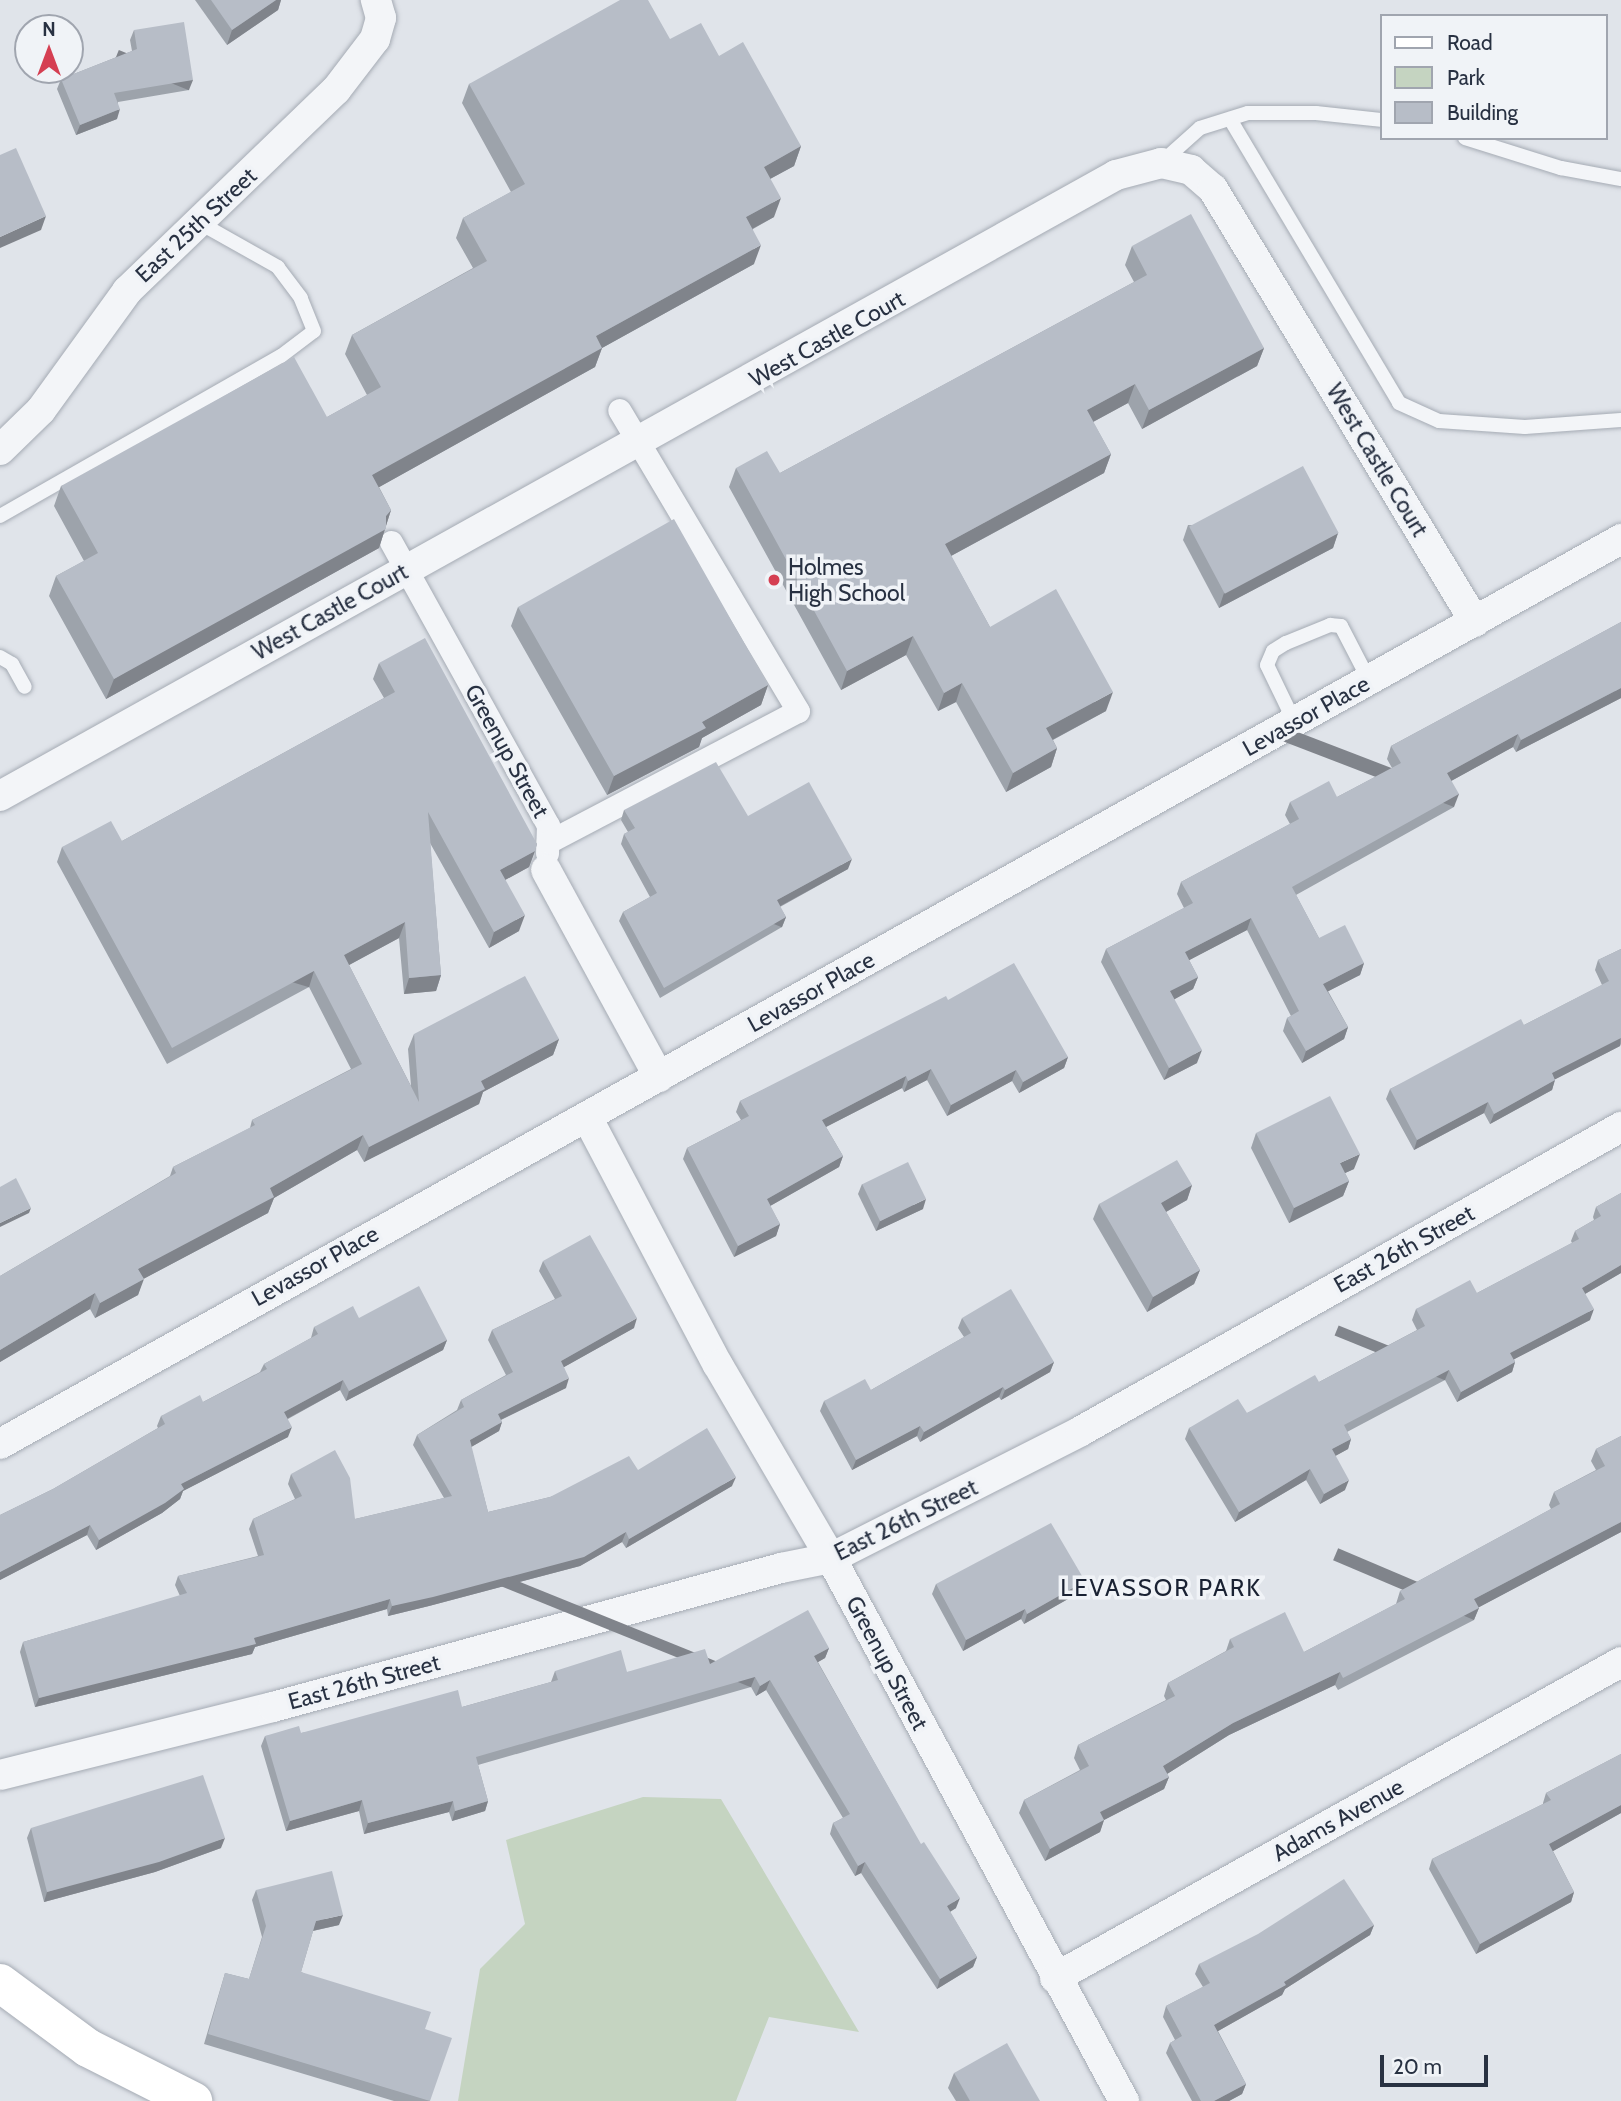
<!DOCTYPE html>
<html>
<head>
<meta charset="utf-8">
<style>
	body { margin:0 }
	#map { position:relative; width:1621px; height:2101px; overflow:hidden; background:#e0e4ea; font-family:Cabin,sans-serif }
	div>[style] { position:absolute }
	.green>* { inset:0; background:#c5d4c1 }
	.roads { filter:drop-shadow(0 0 2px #a5abb4) drop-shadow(0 0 2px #a5abb4) }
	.service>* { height:14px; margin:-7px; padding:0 7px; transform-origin:7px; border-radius:7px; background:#f3f5f8 }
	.pedestrian>* { height:23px; margin:-11.5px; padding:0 11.5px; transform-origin:11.5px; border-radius:11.5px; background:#f3f5f8 }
	.minor>* { height:30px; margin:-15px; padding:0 15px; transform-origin:15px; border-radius:15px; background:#f3f5f8 }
	.secondary>* { height:38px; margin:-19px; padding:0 19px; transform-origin:19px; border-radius:19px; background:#fff }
	.wall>* { inset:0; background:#9da3ab }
	.shaded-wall>* { inset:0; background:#80848b; transform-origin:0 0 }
	.building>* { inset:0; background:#b7bdc7; transform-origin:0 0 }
	.dots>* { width:19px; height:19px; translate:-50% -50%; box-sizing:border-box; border:4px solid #f0f3f7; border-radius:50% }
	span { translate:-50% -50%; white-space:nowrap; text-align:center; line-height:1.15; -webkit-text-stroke:7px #f0f3f7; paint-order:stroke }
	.street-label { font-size:23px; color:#283142 }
	.poi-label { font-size:23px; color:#283142 }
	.left { translate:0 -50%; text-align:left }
	.neighbourhood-label { font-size:24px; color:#1a2233; letter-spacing:2px }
	.legend { position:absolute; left:1380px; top:14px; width:228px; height:126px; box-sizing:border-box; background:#f0f3f7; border:2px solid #a0a5af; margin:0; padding:9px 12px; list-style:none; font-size:21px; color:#283142 }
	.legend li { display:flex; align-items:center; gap:14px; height:35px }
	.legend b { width:35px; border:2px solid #a0a5af }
	.north { position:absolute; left:14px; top:14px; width:70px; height:70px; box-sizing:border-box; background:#f0f3f7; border:2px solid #a0a5af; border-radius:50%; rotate:0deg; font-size:19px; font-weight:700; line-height:28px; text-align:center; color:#283142 }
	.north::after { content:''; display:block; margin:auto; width:24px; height:32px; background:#d53f52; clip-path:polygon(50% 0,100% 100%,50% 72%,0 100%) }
	.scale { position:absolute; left:1380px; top:2055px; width:108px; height:32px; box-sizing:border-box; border:4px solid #283142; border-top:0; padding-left:9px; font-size:21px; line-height:24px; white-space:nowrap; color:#283142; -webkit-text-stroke:5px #f0f3f7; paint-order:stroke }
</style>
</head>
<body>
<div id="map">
	<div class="green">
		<i style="clip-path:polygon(643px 1797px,721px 1799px,859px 2032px,769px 2017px,736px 2101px,458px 2101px,480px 1969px,525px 1924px,506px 1840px)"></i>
	</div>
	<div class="roads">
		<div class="service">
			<i style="left:1230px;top:119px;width:330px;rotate:59.2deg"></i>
			<i style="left:1399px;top:403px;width:44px;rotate:24.2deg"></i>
			<i style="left:1439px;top:421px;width:86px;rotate:4deg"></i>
			<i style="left:1525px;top:427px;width:96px;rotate:-4.2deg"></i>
			<i style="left:1465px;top:138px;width:101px;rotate:17.4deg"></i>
			<i style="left:1561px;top:168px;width:61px;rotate:10.4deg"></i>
			<i style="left:1162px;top:162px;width:51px;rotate:-41.8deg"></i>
			<i style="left:1200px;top:128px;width:50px;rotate:-17.4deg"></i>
			<i style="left:1248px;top:113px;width:68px"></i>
			<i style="left:1316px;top:113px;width:65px;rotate:6.1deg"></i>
			<i style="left:0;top:516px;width:323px;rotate:-29.7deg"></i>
			<i style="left:281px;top:356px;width:41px;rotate:-37.1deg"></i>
			<i style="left:314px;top:331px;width:35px;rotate:-112deg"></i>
			<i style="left:301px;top:298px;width:39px;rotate:-127deg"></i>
			<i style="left:278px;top:267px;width:92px;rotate:-150.6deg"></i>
			<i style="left:0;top:657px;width:14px;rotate:30deg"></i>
			<i style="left:12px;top:664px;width:26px;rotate:61deg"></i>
			<i style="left:1295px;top:723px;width:64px;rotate:-115.8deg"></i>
			<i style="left:1267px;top:665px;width:15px;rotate:-67deg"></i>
			<i style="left:1273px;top:651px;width:15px;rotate:-32deg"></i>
			<i style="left:1286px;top:643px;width:48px;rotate:-22.2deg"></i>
			<i style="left:1330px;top:625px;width:11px;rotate:5deg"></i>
			<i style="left:1341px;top:626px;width:61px;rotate:62.6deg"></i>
		</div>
		<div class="pedestrian">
			<i style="left:391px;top:542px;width:324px;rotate:61deg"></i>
			<i style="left:548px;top:825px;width:28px;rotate:92deg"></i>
			<i style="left:548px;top:842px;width:282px;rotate:-27.7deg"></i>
			<i style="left:798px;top:711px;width:350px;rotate:-120.7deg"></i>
		</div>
		<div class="minor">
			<i style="left:0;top:450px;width:57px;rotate:-44.3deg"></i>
			<i style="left:41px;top:410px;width:147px;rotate:-54.1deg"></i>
			<i style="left:127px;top:291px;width:290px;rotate:-43.9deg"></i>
			<i style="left:336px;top:90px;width:64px;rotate:-52.6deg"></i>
			<i style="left:375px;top:39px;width:22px;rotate:-74deg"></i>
			<i style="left:381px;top:18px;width:19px;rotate:-106deg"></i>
			<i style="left:0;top:796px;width:1277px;rotate:-29.09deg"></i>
			<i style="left:1116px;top:175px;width:47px;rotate:-14.9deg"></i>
			<i style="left:1161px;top:163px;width:31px;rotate:13deg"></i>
			<i style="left:1191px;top:170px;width:29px;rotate:41deg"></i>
			<i style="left:1213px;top:189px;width:506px;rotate:58.82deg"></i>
			<i style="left:546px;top:870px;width:236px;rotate:61.4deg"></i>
			<i style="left:587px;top:1117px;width:280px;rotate:62.2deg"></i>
			<i style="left:718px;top:1365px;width:224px;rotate:59.7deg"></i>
			<i style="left:831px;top:1558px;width:617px;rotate:61.65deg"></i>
			<i style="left:0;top:1444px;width:1857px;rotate:-29.17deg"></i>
			<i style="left:0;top:1775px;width:281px;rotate:-14deg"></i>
			<i style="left:273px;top:1707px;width:527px;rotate:-15.3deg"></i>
			<i style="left:781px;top:1568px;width:51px;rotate:-11.3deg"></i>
			<i style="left:831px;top:1558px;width:280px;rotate:-26.9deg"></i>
			<i style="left:1081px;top:1431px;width:620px;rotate:-29.38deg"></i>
			<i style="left:1055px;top:1978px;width:648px;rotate:-29.17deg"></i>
		</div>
		<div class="secondary">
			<i style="left:0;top:1983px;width:109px;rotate:36.5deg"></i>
			<i style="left:88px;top:2048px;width:118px;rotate:26.8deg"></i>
		</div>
	</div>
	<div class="wall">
		<i style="clip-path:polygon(195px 0,281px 0,278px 10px,227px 45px)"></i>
		<i style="clip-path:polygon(134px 30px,189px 90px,118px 102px,117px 119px,76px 135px,57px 89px,61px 79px,132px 51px,130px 40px)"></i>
		<i style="clip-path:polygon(670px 39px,719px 56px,801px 146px,794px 166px,770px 179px,774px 217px,753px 229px,754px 264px,602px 348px,595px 367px,379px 487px,391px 510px,379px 548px,106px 699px,49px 596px,56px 576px,84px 561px,54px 506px,61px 486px,327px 417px,367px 395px,345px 354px,352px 335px,473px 268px,456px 238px,463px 218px,511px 192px,462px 103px,469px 84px)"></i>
		<i style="clip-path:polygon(1132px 246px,1264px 348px,1257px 366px,1142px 429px,1128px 403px,1093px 422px,1111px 454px,1104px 473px,951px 556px,990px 627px,1106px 711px,1053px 740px,1057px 748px,1051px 767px,1006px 792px,956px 702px,938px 711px,906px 655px,841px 690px,729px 487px,736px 468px,780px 473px,1134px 282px,1125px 265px)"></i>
		<i style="clip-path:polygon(1188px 525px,1338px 533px,1333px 548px,1219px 608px,1183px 540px)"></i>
		<i style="clip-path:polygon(518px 607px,768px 685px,761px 705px,702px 738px,699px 747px,607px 795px,511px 626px)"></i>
		<i style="clip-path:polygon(1621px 622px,1621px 698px,1516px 752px,1513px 747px,1451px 781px,1454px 807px,1296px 895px,1319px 938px,1364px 963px,1360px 975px,1328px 991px,1348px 1027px,1344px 1039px,1302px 1063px,1283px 1031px,1287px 1018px,1291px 1016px,1247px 930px,1189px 960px,1198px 977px,1193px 989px,1174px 999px,1197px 1063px,1164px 1080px,1101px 962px,1106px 949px,1184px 908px,1177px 894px,1181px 882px,1290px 824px,1285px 815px,1290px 802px,1337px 797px,1392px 768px,1387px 759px,1391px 746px)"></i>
		<i style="clip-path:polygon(379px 663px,537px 844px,529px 867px,505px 880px,519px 931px,489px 948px,430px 843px,441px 975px,436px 991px,404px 994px,399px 938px,349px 965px,411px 1086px,408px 1049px,414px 1034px,559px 1039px,553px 1055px,483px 1092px,479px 1104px,364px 1162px,357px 1150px,274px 1198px,268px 1213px,143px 1279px,138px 1295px,95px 1318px,90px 1309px,0 1362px,0 1276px,170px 1176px,173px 1167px,250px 1128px,252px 1120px,351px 1069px,309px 987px,167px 1064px,57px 862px,62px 847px,122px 841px,384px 698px,373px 679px)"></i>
		<i style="clip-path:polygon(624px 810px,748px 816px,848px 869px,780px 907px,786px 917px,782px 927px,660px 998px,619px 921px,623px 912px,650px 897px,621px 844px,624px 834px,628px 832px,621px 820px)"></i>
		<i style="clip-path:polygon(1621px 949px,1621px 1044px,1620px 1046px,1555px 1079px,1552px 1090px,1490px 1124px,1484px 1113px,1414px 1150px,1386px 1099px,1390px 1089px,1524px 1025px,1602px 985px,1595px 970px,1598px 960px)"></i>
		<i style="clip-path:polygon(948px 1000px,1068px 1057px,1064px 1068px,1019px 1093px,1012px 1081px,947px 1116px,927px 1080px,904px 1092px,902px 1088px,826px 1127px,843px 1156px,839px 1167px,770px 1206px,780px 1224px,776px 1236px,734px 1257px,683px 1159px,687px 1148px,741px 1120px,736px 1112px,740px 1101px)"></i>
		<i style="clip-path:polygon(1256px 1133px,1354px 1169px,1345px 1173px,1349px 1181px,1343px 1196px,1289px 1223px,1251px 1148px)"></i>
		<i style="clip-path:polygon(862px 1184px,923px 1209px,876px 1231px,858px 1194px)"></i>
		<i style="clip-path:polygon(1192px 1185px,1187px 1200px,1166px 1212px,1200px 1270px,1194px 1284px,1147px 1312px,1093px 1219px,1099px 1204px)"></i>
		<i style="clip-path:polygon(1621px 1193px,1621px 1273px,1585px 1294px,1590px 1320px,1514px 1359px,1515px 1362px,1512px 1372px,1457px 1402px,1445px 1380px,1347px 1432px,1351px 1439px,1348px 1449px,1335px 1456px,1345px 1490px,1320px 1504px,1306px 1480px,1235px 1522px,1185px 1439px,1189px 1428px,1247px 1413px,1319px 1382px,1417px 1330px,1412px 1320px,1416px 1309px,1477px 1293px,1572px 1243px,1571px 1241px,1575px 1231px,1594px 1220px,1593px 1217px,1596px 1207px)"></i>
		<i style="clip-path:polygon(543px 1261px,634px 1328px,564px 1367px,566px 1388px,501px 1420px,502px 1422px,499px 1431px,471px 1447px,488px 1512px,550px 1497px,638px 1470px,732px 1486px,626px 1548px,622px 1542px,580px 1566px,429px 1606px,388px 1616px,387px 1609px,255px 1647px,252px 1654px,35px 1707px,20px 1652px,23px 1642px,180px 1596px,175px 1585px,178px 1576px,258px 1556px,249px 1529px,253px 1519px,295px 1499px,288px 1484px,291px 1474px,355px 1519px,444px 1498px,413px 1445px,417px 1435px,457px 1410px,461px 1400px,506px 1375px,488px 1340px,492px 1330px,555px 1299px,539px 1271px)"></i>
		<i style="clip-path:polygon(359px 1318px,447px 1340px,443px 1350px,346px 1401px,340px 1390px,288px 1419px,288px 1437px,183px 1491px,180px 1499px,162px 1513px,96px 1550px,87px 1535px,0 1580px,0 1515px,53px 1489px,158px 1428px,157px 1426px,161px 1416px,203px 1402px,260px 1372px,264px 1364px,311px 1338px,314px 1327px)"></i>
		<i style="clip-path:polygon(962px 1318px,1054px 1362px,1050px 1372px,1001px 1400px,999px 1397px,920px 1442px,917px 1436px,852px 1470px,820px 1411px,824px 1401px,871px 1390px,964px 1337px,958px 1328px)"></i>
		<i style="clip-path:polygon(1621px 1436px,1621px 1532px,1479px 1607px,1474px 1620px,1338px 1690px,1335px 1685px,1229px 1735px,1167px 1774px,1169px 1777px,1164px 1789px,1104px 1820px,1100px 1832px,1045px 1861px,1019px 1813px,1024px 1800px,1080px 1770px,1074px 1758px,1078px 1745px,1166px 1700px,1164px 1696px,1168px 1683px,1226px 1651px,1230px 1639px,1304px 1652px,1396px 1604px,1400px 1591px,1551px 1509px,1549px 1505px,1554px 1492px,1596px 1470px,1591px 1461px,1596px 1449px)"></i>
		<i style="clip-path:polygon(1085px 1581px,1082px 1591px,1024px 1624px,1021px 1619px,963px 1651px,932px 1594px,936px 1584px)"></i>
		<i style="clip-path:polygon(829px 1648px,825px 1658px,818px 1662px,956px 1908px,950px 1912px,977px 1957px,973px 1967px,937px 1989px,861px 1873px,855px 1876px,830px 1834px,833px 1823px,843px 1818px,766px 1690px,756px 1696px,751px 1687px,478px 1765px,488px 1801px,485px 1811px,452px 1821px,449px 1812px,364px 1834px,359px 1811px,286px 1831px,261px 1746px,265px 1736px,301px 1733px,462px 1707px,551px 1682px,555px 1671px,627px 1672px,710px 1664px)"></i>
		<i style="clip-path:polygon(1621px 1754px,1621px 1813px,1553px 1851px,1574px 1892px,1571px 1902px,1476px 1954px,1429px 1869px,1432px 1859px,1543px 1804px,1543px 1803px,1546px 1793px)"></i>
		<i style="clip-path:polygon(31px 1828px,221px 1848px,155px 1872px,44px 1902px,27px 1838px)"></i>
		<i style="clip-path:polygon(256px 1890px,339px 1925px,313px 1931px,301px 1972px,425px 2029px,430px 2101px,394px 2101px,204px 2044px,225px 1973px,249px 1979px,262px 1937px,252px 1900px)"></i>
		<i style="clip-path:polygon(1374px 1925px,1370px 1935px,1285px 1989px,1282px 1995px,1218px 2031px,1246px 2084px,1242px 2094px,1229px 2101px,1192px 2101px,1166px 2053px,1170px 2043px,1175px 2040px,1163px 2017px,1166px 2006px,1203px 1987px,1195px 1974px,1199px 1964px)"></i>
		<i style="clip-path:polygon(954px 2073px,1040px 2101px,956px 2101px,948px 2088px)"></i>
	</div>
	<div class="shaded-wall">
		<i style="clip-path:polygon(276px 0,281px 0,278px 10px,227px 45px,232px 30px)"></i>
		<i style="left:193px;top:80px;width:11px;height:80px;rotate:112deg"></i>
		<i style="clip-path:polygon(120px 109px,117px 119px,76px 135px,80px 125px)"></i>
		<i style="clip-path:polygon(801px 146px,794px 166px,757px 186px,764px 167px)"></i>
		<i style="clip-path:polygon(781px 198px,774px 217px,739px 236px,746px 217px)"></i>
		<i style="clip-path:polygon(46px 216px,41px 230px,0 248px,0 237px)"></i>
		<i style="clip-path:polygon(761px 245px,754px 264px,602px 348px,595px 367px,365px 495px,372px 475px,596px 336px)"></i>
		<i style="clip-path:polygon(1264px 348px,1257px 366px,1142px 429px,1149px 410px)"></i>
		<i style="clip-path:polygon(1135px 384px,1128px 403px,1080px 429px,1087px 410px)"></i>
		<i style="clip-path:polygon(1111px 454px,1104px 473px,938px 563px,945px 544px)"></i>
		<i style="clip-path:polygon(391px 510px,379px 548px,106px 699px,114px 679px,386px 516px)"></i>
		<i style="clip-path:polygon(1338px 533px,1333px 548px,1219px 608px,1224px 593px)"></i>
		<i style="clip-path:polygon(913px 636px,906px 655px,841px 690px,847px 671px)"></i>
		<i style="clip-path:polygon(962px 683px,956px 702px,938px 711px,944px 693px)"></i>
		<i style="clip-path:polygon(768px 685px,761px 705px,702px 738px,699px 747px,607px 795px,614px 776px,702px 722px)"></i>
		<i style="clip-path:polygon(1621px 688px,1621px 698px,1516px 752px,1521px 740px)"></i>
		<i style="clip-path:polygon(1113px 692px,1106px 711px,1039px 747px,1046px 728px)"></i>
		<i style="clip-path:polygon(1518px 734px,1513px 747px,1442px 786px,1447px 773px)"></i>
		<i style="clip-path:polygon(1057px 748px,1051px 767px,1006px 792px,1013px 773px)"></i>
		<i style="left:1459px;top:794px;width:14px;height:191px;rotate:111deg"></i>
		<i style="clip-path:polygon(535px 851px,529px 867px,494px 886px,500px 870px)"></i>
		<i style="clip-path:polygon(852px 859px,848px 869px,773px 910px,777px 900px)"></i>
		<i style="clip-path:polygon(525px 915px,519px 931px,489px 948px,494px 932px)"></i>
		<i style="left:786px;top:917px;width:11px;height:141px;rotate:112deg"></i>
		<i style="clip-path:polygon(1251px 918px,1247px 930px,1180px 965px,1185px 952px)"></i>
		<i style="clip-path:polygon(405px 922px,399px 938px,338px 971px,344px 955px)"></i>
		<i style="clip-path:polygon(1364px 963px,1360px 975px,1319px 996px,1323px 984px)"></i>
		<i style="left:314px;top:971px;width:17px;height:162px;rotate:107deg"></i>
		<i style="clip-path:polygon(441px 975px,436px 991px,404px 994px,409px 978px)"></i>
		<i style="clip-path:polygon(1198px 977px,1193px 989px,1166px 1004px,1170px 991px)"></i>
		<i style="clip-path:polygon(1348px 1027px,1344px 1039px,1302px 1063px,1306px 1051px)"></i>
		<i style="clip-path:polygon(1621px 1033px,1620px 1046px,1548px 1083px,1552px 1073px)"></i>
		<i style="clip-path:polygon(559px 1039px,553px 1055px,483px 1092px,479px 1104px,364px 1162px,369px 1147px,481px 1081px)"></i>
		<i style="clip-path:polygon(1202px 1050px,1197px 1063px,1164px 1080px,1169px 1068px)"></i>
		<i style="clip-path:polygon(1068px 1057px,1064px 1068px,1019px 1093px,1023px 1082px)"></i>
		<i style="clip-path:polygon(931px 1069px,927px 1080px,904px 1092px,908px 1081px)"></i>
		<i style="clip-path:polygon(1016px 1070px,1012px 1081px,947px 1116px,951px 1105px)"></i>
		<i style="clip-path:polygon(906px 1076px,902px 1088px,818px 1131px,822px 1120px)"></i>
		<i style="clip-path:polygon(1555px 1080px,1552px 1090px,1490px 1124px,1494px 1114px)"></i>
		<i style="clip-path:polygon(1488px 1102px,1484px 1113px,1414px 1150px,1417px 1140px)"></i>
		<i style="clip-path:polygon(363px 1135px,357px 1150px,274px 1198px,268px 1213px,132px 1285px,138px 1269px,270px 1188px)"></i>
		<i style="clip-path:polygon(1360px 1154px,1354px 1169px,1334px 1178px,1340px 1163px)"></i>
		<i style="clip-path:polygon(843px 1156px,839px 1167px,763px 1210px,767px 1199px)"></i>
		<i style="clip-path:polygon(1349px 1181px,1343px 1196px,1289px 1223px,1294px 1208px)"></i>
		<i style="clip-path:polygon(1192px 1185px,1187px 1200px,1155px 1218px,1161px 1203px)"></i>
		<i style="clip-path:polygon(926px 1199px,923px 1209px,876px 1231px,880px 1221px)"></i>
		<i style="clip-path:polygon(31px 1208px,29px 1213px,0 1227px,0 1223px)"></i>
		<i style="clip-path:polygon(780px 1224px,776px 1236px,734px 1257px,738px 1246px)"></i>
		<i style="clip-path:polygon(1621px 1265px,1621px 1273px,1578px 1298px,1582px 1288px)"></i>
		<i style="clip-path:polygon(1200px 1270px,1194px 1284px,1147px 1312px,1153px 1297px)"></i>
		<i style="clip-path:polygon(144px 1279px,138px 1295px,95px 1318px,100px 1303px)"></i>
		<i style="clip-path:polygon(95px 1293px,90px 1309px,0 1362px,0 1350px)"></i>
		<i style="clip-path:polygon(1594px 1309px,1590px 1320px,1507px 1363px,1510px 1353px)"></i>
		<i style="clip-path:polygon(637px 1318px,634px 1328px,557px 1371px,561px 1361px)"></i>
		<i style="clip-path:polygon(447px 1340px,443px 1350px,346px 1401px,349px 1391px)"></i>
		<i style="clip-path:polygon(1054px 1362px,1050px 1372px,1001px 1400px,1005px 1390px)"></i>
		<i style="clip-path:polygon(1515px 1362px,1512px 1372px,1457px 1402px,1461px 1392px)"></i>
		<i style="left:1449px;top:1370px;width:11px;height:119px;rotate:112deg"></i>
		<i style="clip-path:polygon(569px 1378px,566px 1388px,494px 1423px,498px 1414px)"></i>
		<i style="clip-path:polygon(343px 1380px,340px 1390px,281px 1422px,284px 1412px)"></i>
		<i style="clip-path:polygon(1003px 1387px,999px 1397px,920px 1442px,924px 1432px)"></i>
		<i style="clip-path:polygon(502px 1422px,499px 1431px,466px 1450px,470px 1440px)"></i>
		<i style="clip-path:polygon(920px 1426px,917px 1436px,852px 1470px,856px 1460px)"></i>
		<i style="clip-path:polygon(292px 1427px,288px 1437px,183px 1491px,180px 1499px,162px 1513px,96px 1550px,99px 1540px,181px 1484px)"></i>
		<i style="clip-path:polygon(1351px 1439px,1348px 1449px,1328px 1460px,1332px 1449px)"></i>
		<i style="clip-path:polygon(1310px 1469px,1306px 1480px,1235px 1522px,1239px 1512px)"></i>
		<i style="clip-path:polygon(736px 1477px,732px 1486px,626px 1548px,629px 1539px)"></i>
		<i style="clip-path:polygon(1349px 1480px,1345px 1490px,1320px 1504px,1324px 1494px)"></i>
		<i style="clip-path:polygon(1621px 1522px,1621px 1532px,1470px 1612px,1474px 1599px)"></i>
		<i style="clip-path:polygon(90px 1525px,87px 1535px,0 1580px,0 1572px)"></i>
		<i style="clip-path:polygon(626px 1532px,622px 1542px,580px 1566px,429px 1606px,388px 1616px,392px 1606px)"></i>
		<i style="clip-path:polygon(1085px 1581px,1082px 1591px,1024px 1624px,1027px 1614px)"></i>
		<i style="clip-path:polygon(390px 1599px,387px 1609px,255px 1647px,252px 1654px,35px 1707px,39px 1698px)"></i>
		<i style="left:1479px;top:1608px;width:13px;height:153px;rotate:113deg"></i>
		<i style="clip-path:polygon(1025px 1609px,1021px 1619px,963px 1651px,966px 1640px)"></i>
		<i style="clip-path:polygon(829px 1648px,825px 1658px,811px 1666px,814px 1656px)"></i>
		<i style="clip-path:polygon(1340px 1672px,1335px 1685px,1229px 1735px,1159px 1779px,1163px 1766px,1233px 1723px)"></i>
		<i style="left:755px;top:1677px;width:11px;height:290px;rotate:112deg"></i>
		<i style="clip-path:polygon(770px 1680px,766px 1690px,756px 1696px,760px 1686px)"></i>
		<i style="clip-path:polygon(1169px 1777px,1164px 1789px,1104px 1820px,1100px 1832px,1045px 1861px,1050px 1849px,1100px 1812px)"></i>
		<i style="clip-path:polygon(362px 1800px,359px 1811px,286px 1831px,290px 1821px)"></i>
		<i style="clip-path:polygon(453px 1801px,449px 1812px,364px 1834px,368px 1823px)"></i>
		<i style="clip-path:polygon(488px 1801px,485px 1811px,452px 1821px,455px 1811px)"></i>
		<i style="clip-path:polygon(1621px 1805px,1621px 1813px,1546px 1855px,1549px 1844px)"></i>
		<i style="clip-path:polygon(225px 1838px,221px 1848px,155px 1872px,44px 1902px,47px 1892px)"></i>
		<i style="clip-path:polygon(865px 1862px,861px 1873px,855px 1876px,858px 1866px)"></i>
		<i style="clip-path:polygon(1574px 1892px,1571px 1902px,1476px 1954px,1480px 1944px)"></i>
		<i style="clip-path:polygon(960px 1898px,956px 1908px,943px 1916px,947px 1906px)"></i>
		<i style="clip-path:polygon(343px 1915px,339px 1925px,312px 1931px,316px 1921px)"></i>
		<i style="clip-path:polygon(1374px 1925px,1370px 1935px,1285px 1989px,1282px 1995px,1211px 2035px,1214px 2025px)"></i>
		<i style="clip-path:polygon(977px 1957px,973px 1967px,937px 1989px,940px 1979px)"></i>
		<i style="clip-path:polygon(1246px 2084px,1242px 2094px,1229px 2101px,1214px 2101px)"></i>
	</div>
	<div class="building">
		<i style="clip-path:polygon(211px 0,276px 0,232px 30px)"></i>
		<i style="clip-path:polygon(620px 0,648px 0,670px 39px,701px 23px,719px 56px,743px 42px,801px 146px,764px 167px,781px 198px,746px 217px,761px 245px,596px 336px,602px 348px,372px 475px,391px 510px,386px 516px,386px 529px,114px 679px,56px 576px,98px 553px,61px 486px,294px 357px,327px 417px,381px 387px,352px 335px,487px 261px,463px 218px,525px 184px,469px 84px)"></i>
		<i style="clip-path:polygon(184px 22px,193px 80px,114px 93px,120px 109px,80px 125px,61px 79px,137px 49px,134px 30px)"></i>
		<i style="clip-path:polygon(16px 148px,46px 216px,0 237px,0 155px)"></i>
		<i style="clip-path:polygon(1191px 214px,1264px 348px,1149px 410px,1135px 384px,1087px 410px,1111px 454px,945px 544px,990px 627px,1056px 589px,1113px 692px,1046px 728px,1057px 748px,1013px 773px,962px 683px,944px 693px,913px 636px,847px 671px,736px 468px,767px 451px,780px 473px,1147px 275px,1132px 246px)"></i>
		<i style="left:1303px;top:466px;width:76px;height:129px;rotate:62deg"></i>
		<i style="clip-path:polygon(674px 519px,768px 685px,702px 722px,706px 728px,614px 776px,518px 607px)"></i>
		<i style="clip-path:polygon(1621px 622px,1621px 688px,1521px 740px,1518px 734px,1447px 773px,1459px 794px,1292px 887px,1319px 938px,1345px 925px,1364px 963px,1323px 984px,1348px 1027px,1306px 1051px,1287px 1018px,1299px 1011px,1251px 918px,1185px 952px,1198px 977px,1170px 991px,1202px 1050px,1169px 1068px,1106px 949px,1193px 903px,1181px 882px,1299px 819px,1290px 802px,1329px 781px,1337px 797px,1401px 763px,1391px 746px)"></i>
		<i style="clip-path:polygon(425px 638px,537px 844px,535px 851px,500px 870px,525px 915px,494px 932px,428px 812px,441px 975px,409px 978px,405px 922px,344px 955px,419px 1102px,414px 1034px,525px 976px,559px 1039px,481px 1081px,485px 1089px,369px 1147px,363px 1135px,270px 1188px,274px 1197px,138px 1269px,144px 1279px,100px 1303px,95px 1293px,0 1350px,0 1276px,176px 1173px,173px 1167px,255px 1125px,252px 1120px,362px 1064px,314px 971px,172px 1048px,62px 847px,111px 821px,122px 841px,395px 692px,379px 663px)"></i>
		<i style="clip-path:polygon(716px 762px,748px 816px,809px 782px,852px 859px,777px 900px,786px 917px,664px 988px,623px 912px,657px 893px,624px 834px,635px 828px,624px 810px)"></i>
		<i style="clip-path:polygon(1621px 949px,1621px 1038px,1552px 1073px,1555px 1080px,1494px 1114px,1488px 1102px,1417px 1140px,1390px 1089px,1521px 1019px,1524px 1025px,1609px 981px,1598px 960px)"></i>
		<i style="clip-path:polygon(1014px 963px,1068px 1057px,1023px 1082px,1016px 1070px,951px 1105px,931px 1069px,908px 1081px,906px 1076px,822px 1120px,843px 1156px,767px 1199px,780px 1224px,738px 1246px,687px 1148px,749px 1116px,740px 1101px,946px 996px,948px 1000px)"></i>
		<i style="clip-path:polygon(1330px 1096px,1360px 1154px,1340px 1163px,1349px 1181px,1294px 1208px,1256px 1133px)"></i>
		<i style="clip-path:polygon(1177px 1160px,1192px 1185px,1161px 1203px,1200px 1270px,1153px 1297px,1099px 1204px)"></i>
		<i style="left:908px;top:1162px;width:41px;height:51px;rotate:64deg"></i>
		<i style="clip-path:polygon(16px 1178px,31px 1208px,0 1223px,0 1187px)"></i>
		<i style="clip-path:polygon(1621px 1193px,1621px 1265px,1582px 1288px,1594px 1309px,1510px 1353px,1515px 1362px,1461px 1392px,1449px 1370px,1344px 1425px,1351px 1439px,1332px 1449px,1349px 1480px,1324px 1494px,1310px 1469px,1239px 1512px,1189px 1428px,1238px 1399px,1247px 1413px,1315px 1375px,1319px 1382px,1425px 1326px,1416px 1309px,1470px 1280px,1477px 1293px,1579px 1239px,1575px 1231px,1601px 1216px,1596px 1207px)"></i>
		<i style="clip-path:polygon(590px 1235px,637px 1318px,561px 1361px,569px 1378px,498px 1414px,502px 1422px,470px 1440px,488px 1512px,550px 1497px,629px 1456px,638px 1470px,707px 1428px,736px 1477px,629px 1539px,626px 1532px,584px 1557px,433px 1597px,392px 1606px,390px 1599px,254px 1638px,256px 1644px,39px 1698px,23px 1642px,187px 1593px,178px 1576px,264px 1555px,253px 1519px,302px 1496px,291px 1474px,335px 1450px,350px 1478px,355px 1519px,452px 1496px,417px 1435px,464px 1407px,461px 1400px,513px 1372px,492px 1330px,562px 1296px,543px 1261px)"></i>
		<i style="clip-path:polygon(419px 1286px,447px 1340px,349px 1391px,343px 1380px,284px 1412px,292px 1427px,181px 1484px,184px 1489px,165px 1503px,99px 1540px,90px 1525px,0 1572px,0 1515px,53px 1489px,165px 1424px,161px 1416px,200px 1395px,203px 1402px,267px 1369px,264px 1364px,318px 1334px,314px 1327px,353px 1306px,359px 1318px)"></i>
		<i style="clip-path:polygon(1011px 1289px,1054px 1362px,1005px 1390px,1003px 1387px,924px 1432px,920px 1426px,856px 1460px,824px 1401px,865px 1379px,871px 1390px,971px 1333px,962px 1318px)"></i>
		<i style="clip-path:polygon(1621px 1436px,1621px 1522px,1474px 1599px,1479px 1608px,1343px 1678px,1340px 1672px,1233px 1723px,1163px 1766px,1169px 1777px,1100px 1812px,1104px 1820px,1050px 1849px,1024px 1800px,1089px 1766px,1078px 1745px,1175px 1696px,1168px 1683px,1234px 1647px,1230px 1639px,1285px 1612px,1304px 1652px,1405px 1599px,1400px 1591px,1560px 1504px,1554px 1492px,1605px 1466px,1596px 1449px)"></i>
		<i style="clip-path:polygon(1051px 1523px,1085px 1581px,1027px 1614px,1025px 1609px,966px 1640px,936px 1584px)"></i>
		<i style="clip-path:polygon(808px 1610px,829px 1648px,814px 1656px,921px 1844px,924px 1842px,960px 1898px,947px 1906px,977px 1957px,940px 1979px,865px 1862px,858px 1866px,833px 1823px,850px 1814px,770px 1680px,760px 1686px,755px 1677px,476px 1757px,488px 1801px,455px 1811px,453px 1801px,368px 1823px,362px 1800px,290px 1821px,265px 1736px,299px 1726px,301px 1733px,458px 1690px,462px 1707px,558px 1680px,555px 1671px,621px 1650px,627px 1672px,705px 1649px,710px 1664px)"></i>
		<i style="clip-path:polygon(1621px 1754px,1621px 1805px,1549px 1844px,1574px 1892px,1480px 1944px,1432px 1859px,1551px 1800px,1546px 1793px)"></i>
		<i style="clip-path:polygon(203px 1775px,225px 1838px,159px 1862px,47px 1892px,31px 1828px)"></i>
		<i style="clip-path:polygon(332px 1871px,343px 1915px,316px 1921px,301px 1972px,431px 2012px,425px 2029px,452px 2038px,430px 2101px,208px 2034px,225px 1973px,249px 1979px,266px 1926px,256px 1890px)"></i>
		<i style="clip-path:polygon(1344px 1879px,1374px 1925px,1284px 1982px,1286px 1985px,1214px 2025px,1246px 2084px,1214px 2101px,1201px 2101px,1170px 2043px,1182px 2036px,1166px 2006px,1210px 1983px,1199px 1964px,1258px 1934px)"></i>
		<i style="clip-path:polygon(1007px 2043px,1040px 2101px,970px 2101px,954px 2073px)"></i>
	</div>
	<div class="dots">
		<i style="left:774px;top:580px;background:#d53f52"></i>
	</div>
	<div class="street-label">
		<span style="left:196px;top:225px;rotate:-43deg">East 25th Street</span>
		<span style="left:827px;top:339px;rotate:-29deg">West Castle Court</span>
		<span style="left:1377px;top:460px;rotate:59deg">West Castle Court</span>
		<span style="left:330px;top:612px;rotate:-29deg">West Castle Court</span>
		<span style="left:1306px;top:716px;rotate:-29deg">Levassor Place</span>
		<span style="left:507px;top:751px;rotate:61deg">Greenup Street</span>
		<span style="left:811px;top:992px;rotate:-29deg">Levassor Place</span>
		<span style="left:1404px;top:1249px;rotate:-29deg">East 26th Street</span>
		<span style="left:315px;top:1266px;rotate:-29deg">Levassor Place</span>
		<span style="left:906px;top:1520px;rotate:-26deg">East 26th Street</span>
		<span style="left:887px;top:1663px;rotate:62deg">Greenup Street</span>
		<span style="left:364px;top:1682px;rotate:-15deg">East 26th Street</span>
		<span style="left:1338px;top:1820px;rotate:-29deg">Adams Avenue</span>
	</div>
	<div class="poi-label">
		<span class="left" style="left:788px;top:580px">Holmes<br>High School</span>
	</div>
	<div class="neighbourhood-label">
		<span style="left:1161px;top:1588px">LEVASSOR PARK</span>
	</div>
	<ul class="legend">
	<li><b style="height:9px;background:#fff"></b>Road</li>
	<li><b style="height:19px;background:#c5d4c1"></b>Park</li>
	<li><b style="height:19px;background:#b7bdc7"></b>Building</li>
	</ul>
	<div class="north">N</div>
	<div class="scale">20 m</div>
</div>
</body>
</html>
